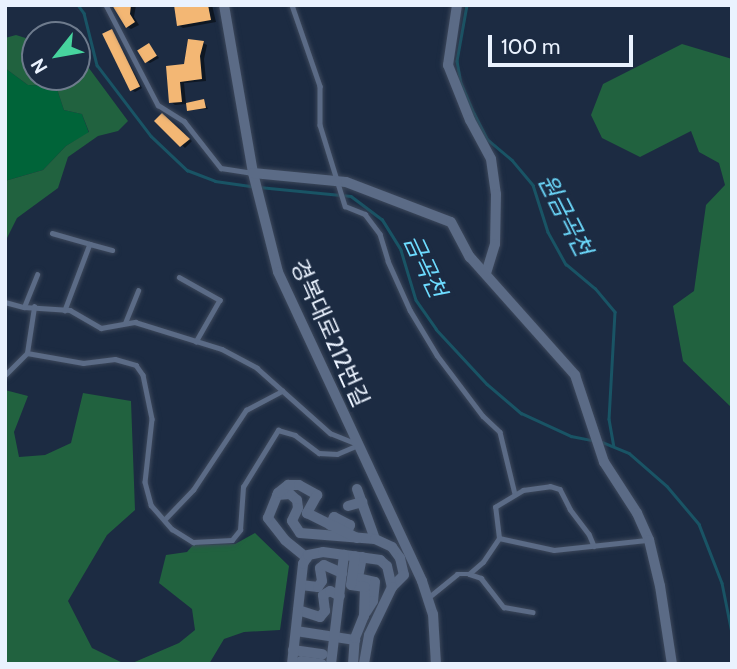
<!DOCTYPE html>
<html>
<head>
<meta charset="utf-8">
<style>
	body { margin:0 }
	#map { position:relative; width:737px; height:669px; overflow:hidden; background:#1c2b42; font-family:Cabin,"Noto Sans KR",sans-serif }
	div>[style] { position:absolute }
	.green>* { inset:0; background:#006439 }
	.forest>* { inset:0; background:#21623f }
	.shadow>* { inset:0; background:#0007 }
	.stream>* { height:2.5px; margin:-1.25px; padding:0 1.25px; transform-origin:1.25px; border-radius:1.25px; background:#195465 }
	.building>* { inset:0; background:#f3b774; transform-origin:0 0 }
	.roads { filter:drop-shadow(0 0 2px #3d485b) drop-shadow(0 0 2px #3d485b) }
	.service>* { height:4.5px; margin:-2.25px; padding:0 2.25px; transform-origin:2.25px; border-radius:2.25px; background:#5b6b86 }
	.minor>* { height:10px; margin:-5px; padding:0 5px; transform-origin:5px; border-radius:5px; background:#5b6b86 }
	span { translate:-50% -50%; white-space:nowrap; text-align:center; line-height:1.15; -webkit-text-stroke:7px #1c2b42; paint-order:stroke }
	.street-label { font-size:23px; color:#eaf2fe }
	.water-label { font-size:24px; color:#6ddbfe; font-style:italic }
	.frame { position:absolute; inset:0; border:7px solid #eaf2fe; pointer-events:none }
	.north { position:absolute; left:21px; top:21px; width:70px; height:70px; box-sizing:border-box; background:#1c2b42; border:2px solid #6e7b8d; border-radius:50%; rotate:239deg; font-size:19px; font-weight:700; line-height:28px; text-align:center; color:#eaf2fe }
	.north::after { content:''; display:block; margin:auto; width:24px; height:32px; background:#47d49e; clip-path:polygon(50% 0,100% 100%,50% 72%,0 100%) }
	.scale { position:absolute; left:488px; top:35px; width:145px; height:32px; box-sizing:border-box; border:4px solid #eaf2fe; border-top:0; padding-left:9px; font-size:21px; line-height:24px; white-space:nowrap; color:#eaf2fe; -webkit-text-stroke:5px #1c2b42; paint-order:stroke }
</style>
</head>
<body>
<div id="map">
	<div class="green">
		<i style="clip-path:polygon(5px 68px,28px 85px,56px 86px,64px 110px,82px 114px,89px 133px,66px 146px,43px 170px,5px 181px)"></i>
	</div>
	<div class="forest">
		<i style="clip-path:polygon(16px 35px,35px 41px,35px 77px,77px 77px,77px 52px,128px 121px,118px 131px,98px 136px,68px 157px,58px 188px,17px 218px,5px 242px,5px 181px,43px 170px,66px 146px,89px 132px,82px 114px,64px 110px,56px 86px,28px 85px,5px 68px,5px 38px)"></i>
		<i style="clip-path:polygon(682px 44px,732px 59px,732px 408px,683px 361px,673px 306px,694px 291px,706px 205px,725px 185px,719px 163px,699px 152px,691px 131px,640px 157px,602px 138px,591px 115px,603px 84px)"></i>
		<i style="clip-path:polygon(5px 390px,28px 396px,14px 432px,19px 457px,45px 455px,71px 443px,83px 393px,131px 401px,135px 510px,107px 535px,68px 601px,92px 648px,125px 664px,5px 664px)"></i>
		<i style="clip-path:polygon(255px 533px,289px 566px,280px 630px,244px 632px,224px 639px,209px 664px,130px 664px,179px 643px,195px 630px,192px 609px,159px 583px,166px 555px,187px 552px,193px 545px,235px 544px)"></i>
	</div>
	<div class="shadow">
		<i style="clip-path:polygon(121px 5px,136px 5px,134px 17px,139px 25px,131px 29px,127px 27px)"></i>
		<i style="clip-path:polygon(176px 5px,212px 5px,216px 22px,183px 28px,178px 25px)"></i>
		<i style="clip-path:polygon(112px 31px,142px 88px,135px 92px,132px 90px)"></i>
		<i style="clip-path:polygon(203px 43px,207px 45px,204px 59px,206px 81px,184px 83px,186px 104px,175px 105px,171px 102px,186px 66px)"></i>
		<i style="clip-path:polygon(149px 45px,159px 58px,150px 63px,147px 62px)"></i>
		<i style="clip-path:polygon(204px 101px,208px 109px,188px 110px)"></i>
		<i style="clip-path:polygon(166px 117px,192px 141px,185px 148px,157px 121px)"></i>
	</div>
	<div class="stream">
		<i style="left:78px;top:5px;width:10px;rotate:53deg"></i>
		<i style="left:84px;top:13px;width:54px;rotate:76deg"></i>
		<i style="left:97px;top:65px;width:89px;rotate:52.7deg"></i>
		<i style="left:151px;top:136px;width:50px;rotate:43.4deg"></i>
		<i style="left:187px;top:170px;width:30px;rotate:21deg"></i>
		<i style="left:215px;top:181px;width:37px;rotate:8deg"></i>
		<i style="left:467px;top:5px;width:57px;rotate:100.1deg"></i>
		<i style="left:457px;top:61px;width:22px;rotate:80deg"></i>
		<i style="left:461px;top:83px;width:33px;rotate:67deg"></i>
		<i style="left:474px;top:113px;width:29px;rotate:63deg"></i>
		<i style="left:487px;top:139px;width:33px;rotate:40deg"></i>
		<i style="left:512px;top:160px;width:33px;rotate:50deg"></i>
		<i style="left:533px;top:185px;width:49px;rotate:72.3deg"></i>
		<i style="left:548px;top:232px;width:37px;rotate:61deg"></i>
		<i style="left:566px;top:264px;width:38px;rotate:40deg"></i>
		<i style="left:595px;top:288px;width:31px;rotate:50deg"></i>
		<i style="left:615px;top:312px;width:107px;rotate:93.2deg"></i>
		<i style="left:609px;top:419px;width:27px;rotate:80deg"></i>
		<i style="left:259px;top:187px;width:92px;rotate:5.6deg"></i>
		<i style="left:351px;top:196px;width:39px;rotate:37deg"></i>
		<i style="left:382px;top:219px;width:36px;rotate:58deg"></i>
		<i style="left:401px;top:250px;width:52px;rotate:73.3deg"></i>
		<i style="left:416px;top:300px;width:35px;rotate:55deg"></i>
		<i style="left:436px;top:329px;width:75px;rotate:47.2deg"></i>
		<i style="left:487px;top:384px;width:45px;rotate:40.5deg"></i>
		<i style="left:521px;top:413px;width:55px;rotate:24.7deg"></i>
		<i style="left:571px;top:436px;width:21px;rotate:11deg"></i>
		<i style="left:602px;top:442px;width:29px;rotate:22deg"></i>
		<i style="left:629px;top:453px;width:50px;rotate:41deg"></i>
		<i style="left:667px;top:486px;width:50px;rotate:49.9deg"></i>
		<i style="left:699px;top:524px;width:63px;rotate:68.7deg"></i>
		<i style="left:722px;top:583px;width:51px;rotate:78.7deg"></i>
	</div>
	<div class="building">
		<i style="clip-path:polygon(112px 5px,131px 5px,130px 14px,135px 22px,126px 28px)"></i>
		<i style="clip-path:polygon(174px 5px,208px 5px,211px 20px,177px 26px)"></i>
		<i style="left:112px;top:29px;width:64px;height:11px;rotate:64deg"></i>
		<i style="clip-path:polygon(188px 39px,204px 41px,200px 56px,202px 79px,180px 82px,182px 102px,169px 103px,166px 66px,184px 64px)"></i>
		<i style="left:149px;top:43px;width:15px;height:14px;rotate:58deg"></i>
		<i style="clip-path:polygon(204px 99px,206px 108px,187px 111px,186px 103px)"></i>
		<i style="clip-path:polygon(162px 113px,190px 139px,180px 147px,154px 121px)"></i>
	</div>
	<div class="roads">
		<div class="service">
			<i style="left:106px;top:5px;width:113px;rotate:62.5deg"></i>
			<i style="left:158px;top:105px;width:31px;rotate:32deg"></i>
			<i style="left:184px;top:121px;width:60px;rotate:51.8deg"></i>
			<i style="left:221px;top:168px;width:32px;rotate:9deg"></i>
			<i style="left:292px;top:5px;width:86px;rotate:70.9deg"></i>
			<i style="left:320px;top:86px;width:39px;rotate:90deg"></i>
			<i style="left:320px;top:125px;width:85px;rotate:72.8deg"></i>
			<i style="left:345px;top:206px;width:22px;rotate:22deg"></i>
			<i style="left:365px;top:214px;width:25px;rotate:53deg"></i>
			<i style="left:380px;top:234px;width:28px;rotate:73deg"></i>
			<i style="left:388px;top:261px;width:54px;rotate:65.8deg"></i>
			<i style="left:410px;top:310px;width:52px;rotate:59deg"></i>
			<i style="left:437px;top:355px;width:76px;rotate:53deg"></i>
			<i style="left:483px;top:416px;width:23px;rotate:43deg"></i>
			<i style="left:500px;top:432px;width:64px;rotate:76.4deg"></i>
			<i style="left:52px;top:233px;width:40px;rotate:16deg"></i>
			<i style="left:90px;top:244px;width:71px;rotate:110.7deg"></i>
			<i style="left:90px;top:244px;width:23px;rotate:15deg"></i>
			<i style="left:179px;top:277px;width:47px;rotate:29.3deg"></i>
			<i style="left:220px;top:300px;width:48px;rotate:119.7deg"></i>
			<i style="left:5px;top:302px;width:20px;rotate:15deg"></i>
			<i style="left:24px;top:307px;width:46px;rotate:3.7deg"></i>
			<i style="left:70px;top:310px;width:36px;rotate:30deg"></i>
			<i style="left:101px;top:328px;width:35px;rotate:-10deg"></i>
			<i style="left:135px;top:322px;width:91px;rotate:17.2deg"></i>
			<i style="left:222px;top:349px;width:40px;rotate:28deg"></i>
			<i style="left:257px;top:368px;width:98px;rotate:41.7deg"></i>
			<i style="left:330px;top:433px;width:27px;rotate:22deg"></i>
			<i style="left:24px;top:307px;width:35px;rotate:-68deg"></i>
			<i style="left:125px;top:323px;width:35px;rotate:-68deg"></i>
			<i style="left:27px;top:353px;width:57px;rotate:10.1deg"></i>
			<i style="left:83px;top:363px;width:32px;rotate:-7deg"></i>
			<i style="left:115px;top:359px;width:22px;rotate:16deg"></i>
			<i style="left:136px;top:365px;width:12px;rotate:55deg"></i>
			<i style="left:143px;top:375px;width:45px;rotate:78.4deg"></i>
			<i style="left:152px;top:419px;width:63px;rotate:96.3deg"></i>
			<i style="left:145px;top:482px;width:24px;rotate:75deg"></i>
			<i style="left:151px;top:505px;width:32px;rotate:49deg"></i>
			<i style="left:172px;top:529px;width:25px;rotate:32deg"></i>
			<i style="left:193px;top:542px;width:39px;rotate:-3deg"></i>
			<i style="left:232px;top:540px;width:13px;rotate:-51deg"></i>
			<i style="left:240px;top:530px;width:43px;rotate:-86deg"></i>
			<i style="left:243px;top:487px;width:67px;rotate:-58.4deg"></i>
			<i style="left:278px;top:430px;width:18px;rotate:16deg"></i>
			<i style="left:295px;top:435px;width:30px;rotate:37deg"></i>
			<i style="left:319px;top:453px;width:18px;rotate:3deg"></i>
			<i style="left:337px;top:454px;width:23px;rotate:-23deg"></i>
			<i style="left:5px;top:375px;width:31px;rotate:-45deg"></i>
			<i style="left:27px;top:353px;width:47px;rotate:-81.3deg"></i>
			<i style="left:164px;top:520px;width:42px;rotate:-46deg"></i>
			<i style="left:193px;top:490px;width:96px;rotate:-56.5deg"></i>
			<i style="left:246px;top:410px;width:41px;rotate:-27.8deg"></i>
			<i style="left:499px;top:538px;width:31px;rotate:-97deg"></i>
			<i style="left:495px;top:507px;width:33px;rotate:-31deg"></i>
			<i style="left:523px;top:490px;width:27px;rotate:-8deg"></i>
			<i style="left:550px;top:486px;width:10px;rotate:17deg"></i>
			<i style="left:560px;top:489px;width:22px;rotate:63deg"></i>
			<i style="left:570px;top:509px;width:31px;rotate:53deg"></i>
			<i style="left:589px;top:534px;width:13px;rotate:67deg"></i>
			<i style="left:469px;top:574px;width:18px;rotate:-41deg"></i>
			<i style="left:483px;top:562px;width:29px;rotate:-56deg"></i>
			<i style="left:499px;top:538px;width:56px;rotate:12.3deg"></i>
			<i style="left:554px;top:550px;width:95px;rotate:-6.1deg"></i>
			<i style="left:429px;top:597px;width:36px;rotate:-39deg"></i>
			<i style="left:457px;top:574px;width:12px"></i>
			<i style="left:469px;top:574px;width:13px;rotate:18deg"></i>
			<i style="left:481px;top:578px;width:37px;rotate:52deg"></i>
			<i style="left:504px;top:607px;width:29px;rotate:10deg"></i>
		</div>
		<div class="minor">
			<i style="left:224px;top:5px;width:170px;rotate:80.2deg"></i>
			<i style="left:253px;top:173px;width:102px;rotate:75.8deg"></i>
			<i style="left:278px;top:272px;width:341px;rotate:65deg"></i>
			<i style="left:422px;top:581px;width:35px;rotate:72deg"></i>
			<i style="left:433px;top:614px;width:50px;rotate:86.6deg"></i>
			<i style="left:457px;top:5px;width:61px;rotate:98.5deg"></i>
			<i style="left:448px;top:65px;width:59px;rotate:68.2deg"></i>
			<i style="left:470px;top:120px;width:44px;rotate:61.7deg"></i>
			<i style="left:491px;top:159px;width:35px;rotate:82deg"></i>
			<i style="left:496px;top:194px;width:50px;rotate:91.1deg"></i>
			<i style="left:495px;top:244px;width:31px;rotate:107deg"></i>
			<i style="left:253px;top:173px;width:93px;rotate:5.5deg"></i>
			<i style="left:346px;top:182px;width:112px;rotate:20.9deg"></i>
			<i style="left:451px;top:222px;width:40px;rotate:62deg"></i>
			<i style="left:470px;top:257px;width:158px;rotate:48.3deg"></i>
			<i style="left:575px;top:375px;width:92px;rotate:71.6deg"></i>
			<i style="left:604px;top:462px;width:61px;rotate:57.1deg"></i>
			<i style="left:637px;top:513px;width:30px;rotate:66deg"></i>
			<i style="left:649px;top:540px;width:47px;rotate:76.6deg"></i>
			<i style="left:660px;top:586px;width:79px;rotate:81.3deg"></i>
			<i style="left:357px;top:489px;width:53px;rotate:70.2deg"></i>
			<i style="left:277px;top:495px;width:13px;rotate:-4deg"></i>
			<i style="left:290px;top:494px;width:9px;rotate:41deg"></i>
			<i style="left:297px;top:500px;width:8px;rotate:83deg"></i>
			<i style="left:298px;top:508px;width:14px;rotate:115deg"></i>
			<i style="left:292px;top:521px;width:14px;rotate:56deg"></i>
			<i style="left:300px;top:533px;width:75px;rotate:4.6deg"></i>
			<i style="left:375px;top:539px;width:19px;rotate:25deg"></i>
			<i style="left:392px;top:547px;width:14px;rotate:54deg"></i>
			<i style="left:400px;top:558px;width:17px;rotate:77deg"></i>
			<i style="left:404px;top:575px;width:17px;rotate:135deg"></i>
			<i style="left:348px;top:506px;width:15px;rotate:-16deg"></i>
			<i style="left:330px;top:525px;width:9px;rotate:-63deg"></i>
			<i style="left:334px;top:517px;width:18px;rotate:27deg"></i>
			<i style="left:350px;top:525px;width:9px;rotate:111deg"></i>
			<i style="left:362px;top:557px;width:21px;rotate:101deg"></i>
			<i style="left:358px;top:578px;width:17px;rotate:13deg"></i>
			<i style="left:375px;top:582px;width:19px;rotate:96deg"></i>
			<i style="left:373px;top:601px;width:13px;rotate:122deg"></i>
			<i style="left:307px;top:558px;width:28px;rotate:-141deg"></i>
			<i style="left:285px;top:540px;width:28px;rotate:-128deg"></i>
			<i style="left:268px;top:518px;width:27px;rotate:-68deg"></i>
			<i style="left:278px;top:493px;width:13px;rotate:-39deg"></i>
			<i style="left:288px;top:485px;width:11px"></i>
			<i style="left:299px;top:485px;width:21px;rotate:29deg"></i>
			<i style="left:317px;top:495px;width:21px;rotate:119deg"></i>
			<i style="left:307px;top:513px;width:56px;rotate:26.6deg"></i>
			<i style="left:301px;top:585px;width:17px;rotate:7deg"></i>
			<i style="left:318px;top:587px;width:7px;rotate:-56deg"></i>
			<i style="left:322px;top:581px;width:13px;rotate:-99deg"></i>
			<i style="left:320px;top:568px;width:5px;rotate:-37deg"></i>
			<i style="left:324px;top:565px;width:20px;rotate:24deg"></i>
			<i style="left:298px;top:610px;width:23px;rotate:18deg"></i>
			<i style="left:320px;top:617px;width:8px;rotate:-50deg"></i>
			<i style="left:325px;top:611px;width:16px;rotate:-97deg"></i>
			<i style="left:323px;top:595px;width:8px;rotate:-30deg"></i>
			<i style="left:330px;top:591px;width:11px;rotate:27deg"></i>
			<i style="left:296px;top:631px;width:60px;rotate:8.7deg"></i>
			<i style="left:293px;top:650px;width:30px;rotate:8deg"></i>
			<i style="left:301px;top:661px;width:21px;rotate:8deg"></i>
			<i style="left:292px;top:664px;width:101px;rotate:-83.7deg"></i>
			<i style="left:303px;top:564px;width:10px;rotate:-61deg"></i>
			<i style="left:308px;top:555px;width:15px;rotate:-11deg"></i>
			<i style="left:323px;top:552px;width:58px;rotate:8deg"></i>
			<i style="left:380px;top:560px;width:9px;rotate:41deg"></i>
			<i style="left:387px;top:566px;width:22px;rotate:77deg"></i>
			<i style="left:392px;top:587px;width:53px;rotate:115.6deg"></i>
			<i style="left:369px;top:635px;width:29px;rotate:100deg"></i>
			<i style="left:331px;top:664px;width:110px;rotate:-83.2deg"></i>
			<i style="left:353px;top:664px;width:26px;rotate:-86deg"></i>
			<i style="left:355px;top:638px;width:24px;rotate:-68deg"></i>
			<i style="left:364px;top:616px;width:29px;rotate:-88deg"></i>
			<i style="left:365px;top:587px;width:14px;rotate:-172deg"></i>
			<i style="left:351px;top:585px;width:29px;rotate:-82deg"></i>
		</div>
	</div>
	<div class="street-label">
		<span style="left:330px;top:333px;rotate:66deg">경복대로212번길</span>
	</div>
	<div class="water-label">
		<span style="left:565px;top:215px;rotate:63deg">원금곡천</span>
		<span style="left:425px;top:266px;rotate:65deg">금곡천</span>
	</div>
	<div class="frame"></div>
	<div class="north">N</div>
	<div class="scale">100 m</div>
</div>
</body>
</html>
